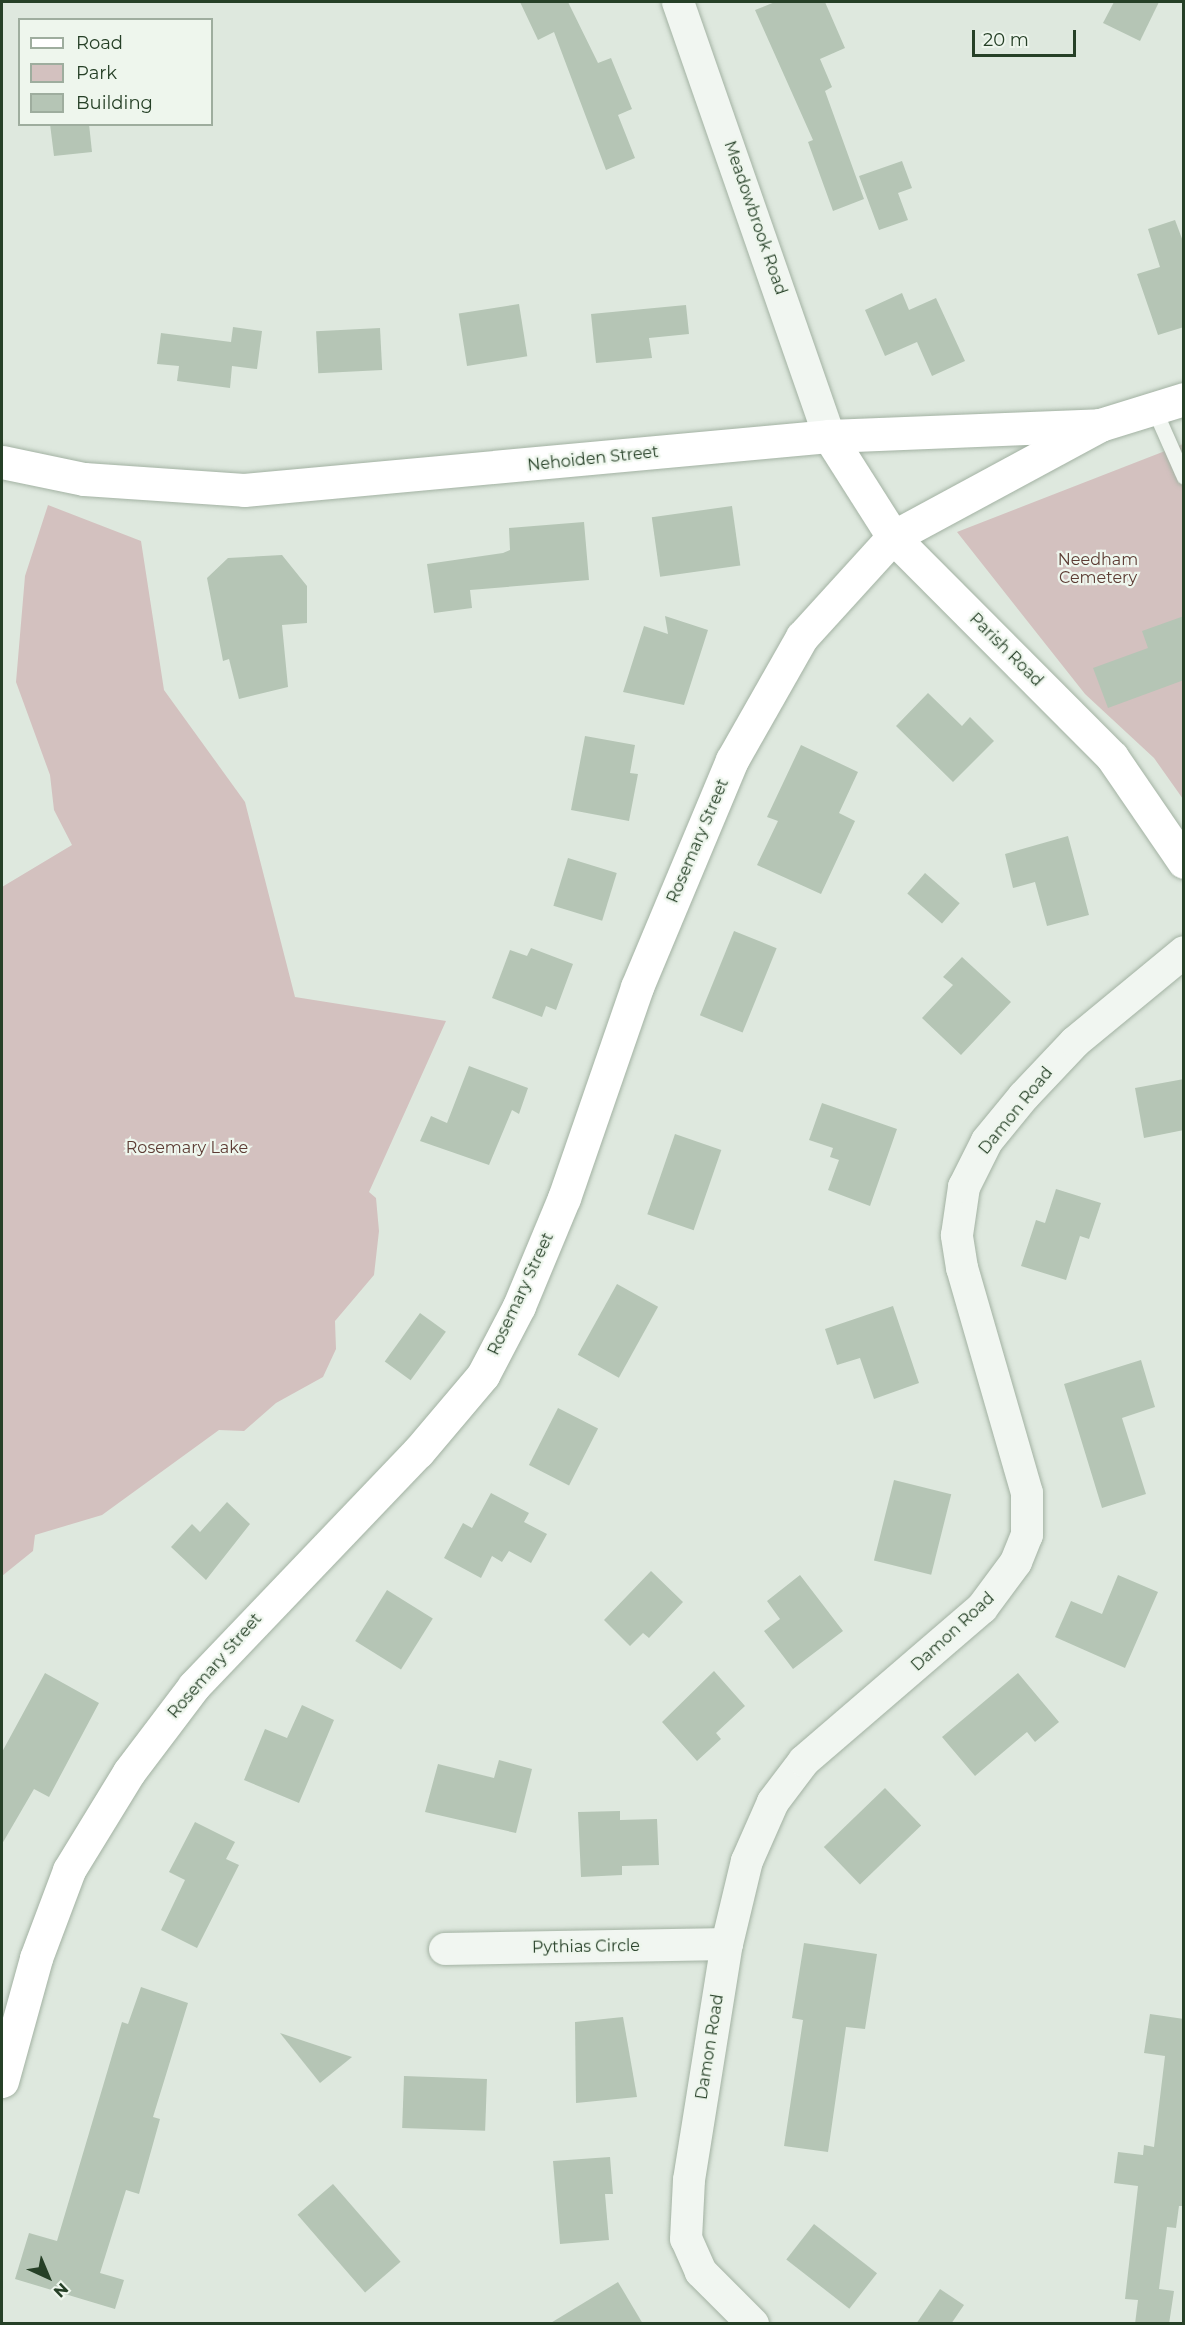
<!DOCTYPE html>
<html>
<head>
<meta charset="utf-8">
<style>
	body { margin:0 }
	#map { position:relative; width:1185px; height:2325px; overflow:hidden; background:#dee8de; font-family:Montserrat,sans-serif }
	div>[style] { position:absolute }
	.green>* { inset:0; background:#d3c1bf }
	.building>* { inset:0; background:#b5c5b5; transform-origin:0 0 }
	.roads { filter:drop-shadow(0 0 2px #a3b2a3) drop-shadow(0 0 2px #a3b2a3) }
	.lane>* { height:15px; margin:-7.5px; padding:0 7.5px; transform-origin:7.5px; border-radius:7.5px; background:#f1f6f1 }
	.street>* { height:32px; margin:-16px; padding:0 16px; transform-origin:16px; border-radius:16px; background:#f1f6f1 }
	.secondary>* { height:33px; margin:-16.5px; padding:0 16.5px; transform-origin:16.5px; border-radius:16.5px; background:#fff }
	span { translate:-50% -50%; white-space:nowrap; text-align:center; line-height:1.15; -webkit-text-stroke:4.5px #eef6ed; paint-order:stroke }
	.street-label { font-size:16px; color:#264027 }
	.park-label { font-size:16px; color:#5c3b33 }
	.frame { position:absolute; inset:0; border:3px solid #264027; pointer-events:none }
	.legend { position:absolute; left:18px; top:18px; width:195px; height:108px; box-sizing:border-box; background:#eef6ed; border:2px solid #9ead9e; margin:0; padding:8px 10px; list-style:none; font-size:18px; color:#264027 }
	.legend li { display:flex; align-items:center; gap:12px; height:30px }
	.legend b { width:30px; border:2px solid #9ead9e }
	.north { position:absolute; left:18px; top:2247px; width:60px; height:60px; -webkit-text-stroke:4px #eef6ed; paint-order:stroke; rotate:136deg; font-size:16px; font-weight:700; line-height:24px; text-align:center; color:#264027 }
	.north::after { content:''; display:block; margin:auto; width:21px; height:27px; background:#264027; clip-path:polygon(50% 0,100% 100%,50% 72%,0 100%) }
	.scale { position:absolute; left:972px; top:30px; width:104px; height:27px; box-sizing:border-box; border:3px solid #264027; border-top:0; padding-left:8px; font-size:18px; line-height:21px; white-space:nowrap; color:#264027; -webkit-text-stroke:4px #eef6ed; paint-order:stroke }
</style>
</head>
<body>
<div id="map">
	<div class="green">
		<i style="clip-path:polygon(1183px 444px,1183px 799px,1154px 758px,1085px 694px,957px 532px)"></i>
		<i style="clip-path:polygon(48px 505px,141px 541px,164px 690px,245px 802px,295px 997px,446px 1021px,369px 1192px,376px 1198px,379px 1231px,374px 1275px,335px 1321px,336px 1349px,323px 1377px,276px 1403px,244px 1431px,219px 1430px,102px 1515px,35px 1535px,33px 1551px,2px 1576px,2px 887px,72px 845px,54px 810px,50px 775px,16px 682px,25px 576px)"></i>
	</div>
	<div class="building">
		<i style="clip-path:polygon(520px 2px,568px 2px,598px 63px,611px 58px,632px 109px,618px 115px,635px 158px,606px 170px,554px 32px,538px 40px)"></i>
		<i style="clip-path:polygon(775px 2px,825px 2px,845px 48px,820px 59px,832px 87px,825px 91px,864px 199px,833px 211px,808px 142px,813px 140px,755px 10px)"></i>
		<i style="clip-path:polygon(1114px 2px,1159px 2px,1140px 41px,1103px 23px)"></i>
		<i style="clip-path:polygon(50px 124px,89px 124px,92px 152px,54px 156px)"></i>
		<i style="clip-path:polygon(902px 161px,912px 188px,898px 193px,908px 220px,879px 230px,859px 176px)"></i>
		<i style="clip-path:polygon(1175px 220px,1184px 244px,1184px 327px,1158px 335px,1137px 274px,1160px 267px,1148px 229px)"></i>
		<i style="clip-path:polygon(902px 293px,909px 310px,936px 298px,965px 361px,932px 376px,917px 342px,885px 356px,865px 310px)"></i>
		<i style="left:519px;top:304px;width:53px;height:61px;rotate:81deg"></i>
		<i style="clip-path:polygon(686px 305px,689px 334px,649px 338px,652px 358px,596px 363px,591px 314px)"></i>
		<i style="clip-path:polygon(233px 327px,262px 331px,257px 369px,232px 366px,230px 388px,177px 381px,179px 366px,157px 364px,161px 333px,231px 342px)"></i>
		<i style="left:380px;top:328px;width:42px;height:64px;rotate:87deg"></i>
		<i style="left:732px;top:506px;width:60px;height:81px;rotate:82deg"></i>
		<i style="clip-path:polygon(584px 522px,589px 580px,470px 590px,472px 608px,434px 613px,427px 564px,503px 553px,510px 550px,509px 528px)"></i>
		<i style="clip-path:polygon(282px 555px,307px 586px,307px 623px,282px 625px,288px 687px,239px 699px,229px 659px,223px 661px,207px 578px,228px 558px)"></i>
		<i style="clip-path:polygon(665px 616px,708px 630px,684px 705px,623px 692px,644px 626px,668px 634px)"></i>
		<i style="clip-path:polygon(1184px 616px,1184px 680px,1108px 708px,1093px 668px,1148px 648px,1142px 631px)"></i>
		<i style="clip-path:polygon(928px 693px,962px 726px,970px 717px,994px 741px,953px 782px,896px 726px)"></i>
		<i style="clip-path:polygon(585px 736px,635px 745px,630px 773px,638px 774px,629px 821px,571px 810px)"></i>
		<i style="clip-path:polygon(801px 745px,858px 772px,839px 813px,855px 821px,821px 894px,757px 865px,778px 821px,767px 817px)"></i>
		<i style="clip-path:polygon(1068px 836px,1089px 915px,1047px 926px,1035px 882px,1013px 888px,1005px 854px)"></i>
		<i style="left:568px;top:858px;width:51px;height:50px;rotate:17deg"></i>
		<i style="left:925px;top:873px;width:46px;height:27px;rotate:41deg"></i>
		<i style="left:734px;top:931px;width:46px;height:91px;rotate:22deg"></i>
		<i style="clip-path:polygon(531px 948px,573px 964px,556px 1010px,546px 1006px,542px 1017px,492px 998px,510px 950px,527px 956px)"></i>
		<i style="clip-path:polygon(962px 957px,1011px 1002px,961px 1055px,922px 1018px,953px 985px,943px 977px)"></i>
		<i style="clip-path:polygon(469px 1066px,528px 1088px,519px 1114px,512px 1110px,489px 1165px,420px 1141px,431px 1116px,447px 1123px)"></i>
		<i style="clip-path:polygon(1184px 1079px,1184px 1130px,1144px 1138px,1135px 1088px)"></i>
		<i style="clip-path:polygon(822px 1103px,897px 1129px,870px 1206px,828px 1190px,839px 1160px,830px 1157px,833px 1148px,809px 1140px)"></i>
		<i style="left:675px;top:1134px;width:49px;height:85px;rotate:19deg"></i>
		<i style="clip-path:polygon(1056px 1189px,1101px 1203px,1089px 1239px,1080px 1236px,1066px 1280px,1021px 1266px,1036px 1220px,1045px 1223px)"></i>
		<i style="left:617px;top:1284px;width:47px;height:81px;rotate:29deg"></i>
		<i style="clip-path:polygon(893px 1306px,919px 1383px,874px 1399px,860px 1358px,837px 1365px,825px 1329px)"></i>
		<i style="left:420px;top:1313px;width:32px;height:60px;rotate:36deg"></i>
		<i style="clip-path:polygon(1141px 1360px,1155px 1407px,1122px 1418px,1146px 1494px,1102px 1508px,1064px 1384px)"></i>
		<i style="left:558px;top:1408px;width:45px;height:64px;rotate:27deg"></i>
		<i style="left:894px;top:1480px;width:59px;height:83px;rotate:14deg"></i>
		<i style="clip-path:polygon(491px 1493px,529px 1513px,524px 1522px,547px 1534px,531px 1563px,509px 1551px,502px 1562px,492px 1556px,481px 1578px,444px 1558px,463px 1523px,472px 1528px)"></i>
		<i style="clip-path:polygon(227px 1502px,250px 1524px,206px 1580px,171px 1547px,192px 1524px,200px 1532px)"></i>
		<i style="clip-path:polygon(651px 1571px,683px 1602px,649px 1638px,643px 1633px,630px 1646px,604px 1620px)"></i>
		<i style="clip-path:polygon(800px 1575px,843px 1631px,793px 1669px,764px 1631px,780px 1619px,767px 1601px)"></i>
		<i style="clip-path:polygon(1118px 1575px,1158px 1592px,1125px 1668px,1055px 1637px,1071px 1601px,1102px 1614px)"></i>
		<i style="left:387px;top:1590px;width:54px;height:60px;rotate:32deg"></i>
		<i style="clip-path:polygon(714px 1671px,745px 1706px,716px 1733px,721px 1739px,697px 1761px,662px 1722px)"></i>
		<i style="clip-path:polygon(45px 1673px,99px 1703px,49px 1797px,34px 1789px,2px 1844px,2px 1752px)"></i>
		<i style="clip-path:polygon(1018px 1673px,1059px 1722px,1035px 1742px,1027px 1732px,975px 1776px,942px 1737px)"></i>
		<i style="clip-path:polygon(302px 1705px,334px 1720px,299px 1803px,244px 1780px,265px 1729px,287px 1738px)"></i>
		<i style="clip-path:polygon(499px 1760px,532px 1769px,516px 1833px,425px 1812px,438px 1764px,494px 1778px)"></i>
		<i style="left:885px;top:1788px;width:52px;height:85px;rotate:46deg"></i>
		<i style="clip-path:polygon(620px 1811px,620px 1820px,657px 1819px,659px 1865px,622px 1866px,622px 1875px,581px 1877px,578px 1812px)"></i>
		<i style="clip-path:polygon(195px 1822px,235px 1842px,226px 1859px,239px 1865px,197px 1948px,161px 1930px,185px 1880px,169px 1872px)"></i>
		<i style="clip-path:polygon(804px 1943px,877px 1954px,865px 2029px,846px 2027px,828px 2152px,784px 2146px,803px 2020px,792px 2018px)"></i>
		<i style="clip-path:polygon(141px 1987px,188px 2003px,153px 2117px,160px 2119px,139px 2194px,126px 2190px,100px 2273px,124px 2280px,115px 2309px,15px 2279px,29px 2233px,57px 2241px,122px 2022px,128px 2024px)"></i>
		<i style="clip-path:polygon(1150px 2014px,1184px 2019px,1184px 2206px,1179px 2206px,1176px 2228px,1167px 2227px,1159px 2289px,1174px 2291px,1169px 2324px,1135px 2324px,1138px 2300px,1125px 2299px,1138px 2186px,1114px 2183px,1118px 2152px,1143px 2155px,1144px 2145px,1154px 2147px,1165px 2056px,1144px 2053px)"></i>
		<i style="clip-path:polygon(623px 2017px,637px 2097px,576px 2103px,575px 2022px)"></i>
		<i style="clip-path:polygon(280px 2033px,352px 2057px,320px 2083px)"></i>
		<i style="left:404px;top:2076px;width:83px;height:52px;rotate:2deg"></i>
		<i style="clip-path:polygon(610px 2157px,613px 2194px,605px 2194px,609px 2240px,560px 2244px,553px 2161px)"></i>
		<i style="left:333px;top:2184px;width:103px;height:47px;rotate:49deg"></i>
		<i style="left:814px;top:2224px;width:80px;height:45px;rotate:38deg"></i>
		<i style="clip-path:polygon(618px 2282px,643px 2324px,549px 2324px)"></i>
		<i style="clip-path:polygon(940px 2289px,964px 2305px,951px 2324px,916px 2324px)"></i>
	</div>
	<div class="roads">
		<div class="lane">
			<i style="left:1154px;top:409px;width:74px;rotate:66.2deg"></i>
		</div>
		<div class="street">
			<i style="left:678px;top:2px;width:460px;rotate:70.8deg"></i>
			<i style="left:445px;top:1949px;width:282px;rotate:-1deg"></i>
			<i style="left:753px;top:2324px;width:74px;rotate:-135deg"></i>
			<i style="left:701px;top:2272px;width:36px;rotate:-114deg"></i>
			<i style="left:686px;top:2239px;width:59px;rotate:-87.1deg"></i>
			<i style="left:689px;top:2180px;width:239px;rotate:-80.9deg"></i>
			<i style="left:727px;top:1944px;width:85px;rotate:-76.5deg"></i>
			<i style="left:747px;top:1861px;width:64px;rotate:-66.2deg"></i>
			<i style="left:773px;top:1802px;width:51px;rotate:-52.9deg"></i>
			<i style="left:804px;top:1761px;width:235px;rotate:-40.7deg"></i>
			<i style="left:982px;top:1608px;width:57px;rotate:-53.5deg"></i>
			<i style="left:1016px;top:1562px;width:29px;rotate:-68deg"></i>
			<i style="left:1027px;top:1535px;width:42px;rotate:-90deg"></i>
			<i style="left:1027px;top:1493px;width:234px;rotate:-106.1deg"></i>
			<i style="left:962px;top:1268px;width:33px;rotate:-99deg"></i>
			<i style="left:957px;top:1235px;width:49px;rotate:-81.7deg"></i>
			<i style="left:964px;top:1187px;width:51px;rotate:-63.4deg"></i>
			<i style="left:987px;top:1141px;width:58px;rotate:-50.6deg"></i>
			<i style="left:1024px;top:1096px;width:74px;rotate:-46.6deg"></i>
			<i style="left:1075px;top:1042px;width:141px;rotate:-39.5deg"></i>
		</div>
		<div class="secondary">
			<i style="left:829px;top:436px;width:120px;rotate:57.6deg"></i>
			<i style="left:893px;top:537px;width:310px;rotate:45.1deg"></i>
			<i style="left:1112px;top:757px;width:127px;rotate:55.6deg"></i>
			<i style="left:2px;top:462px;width:84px;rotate:11.7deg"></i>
			<i style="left:84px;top:479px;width:160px;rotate:3.9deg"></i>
			<i style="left:244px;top:490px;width:587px;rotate:-5.27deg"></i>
			<i style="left:829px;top:436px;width:271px;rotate:-2.3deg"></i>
			<i style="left:1100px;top:425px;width:88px;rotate:-17.2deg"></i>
			<i style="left:2px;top:2081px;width:128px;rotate:-74.5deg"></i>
			<i style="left:36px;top:1958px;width:94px;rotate:-69.4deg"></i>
			<i style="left:69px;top:1870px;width:115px;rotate:-58.5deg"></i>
			<i style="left:129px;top:1772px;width:108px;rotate:-52.9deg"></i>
			<i style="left:194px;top:1686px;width:324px;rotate:-46.3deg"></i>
			<i style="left:418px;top:1452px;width:101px;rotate:-49.8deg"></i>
			<i style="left:483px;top:1375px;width:78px;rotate:-62.4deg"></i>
			<i style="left:519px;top:1306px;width:117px;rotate:-67.4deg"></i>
			<i style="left:564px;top:1198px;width:223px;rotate:-70.9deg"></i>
			<i style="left:637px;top:987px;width:246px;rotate:-67.3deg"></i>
			<i style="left:732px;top:760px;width:142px;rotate:-60.4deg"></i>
			<i style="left:802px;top:637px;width:135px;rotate:-47.7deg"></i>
			<i style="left:893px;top:537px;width:235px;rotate:-28.4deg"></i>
		</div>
	</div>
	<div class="street-label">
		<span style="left:755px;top:218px;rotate:71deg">Meadowbrook Road</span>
		<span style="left:593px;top:459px;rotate:-6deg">Nehoiden Street</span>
		<span style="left:1006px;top:650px;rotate:45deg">Parish Road</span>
		<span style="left:698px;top:841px;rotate:-67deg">Rosemary Street</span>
		<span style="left:1016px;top:1111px;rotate:-51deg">Damon Road</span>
		<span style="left:521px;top:1294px;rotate:-65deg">Rosemary Street</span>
		<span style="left:953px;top:1632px;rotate:-43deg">Damon Road</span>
		<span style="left:215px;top:1666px;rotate:-49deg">Rosemary Street</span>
		<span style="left:586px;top:1947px;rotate:-1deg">Pythias Circle</span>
		<span style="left:710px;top:2047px;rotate:-81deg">Damon Road</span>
	</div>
	<div class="park-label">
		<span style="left:1098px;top:569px">Needham<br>Cemetery</span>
		<span style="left:187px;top:1148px">Rosemary Lake</span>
	</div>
	<div class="frame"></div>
	<ul class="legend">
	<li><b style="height:8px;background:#fff"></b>Road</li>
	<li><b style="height:16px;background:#d3c1bf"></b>Park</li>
	<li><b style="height:16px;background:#b5c5b5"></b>Building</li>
	</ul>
	<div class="north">N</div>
	<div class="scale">20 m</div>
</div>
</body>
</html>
